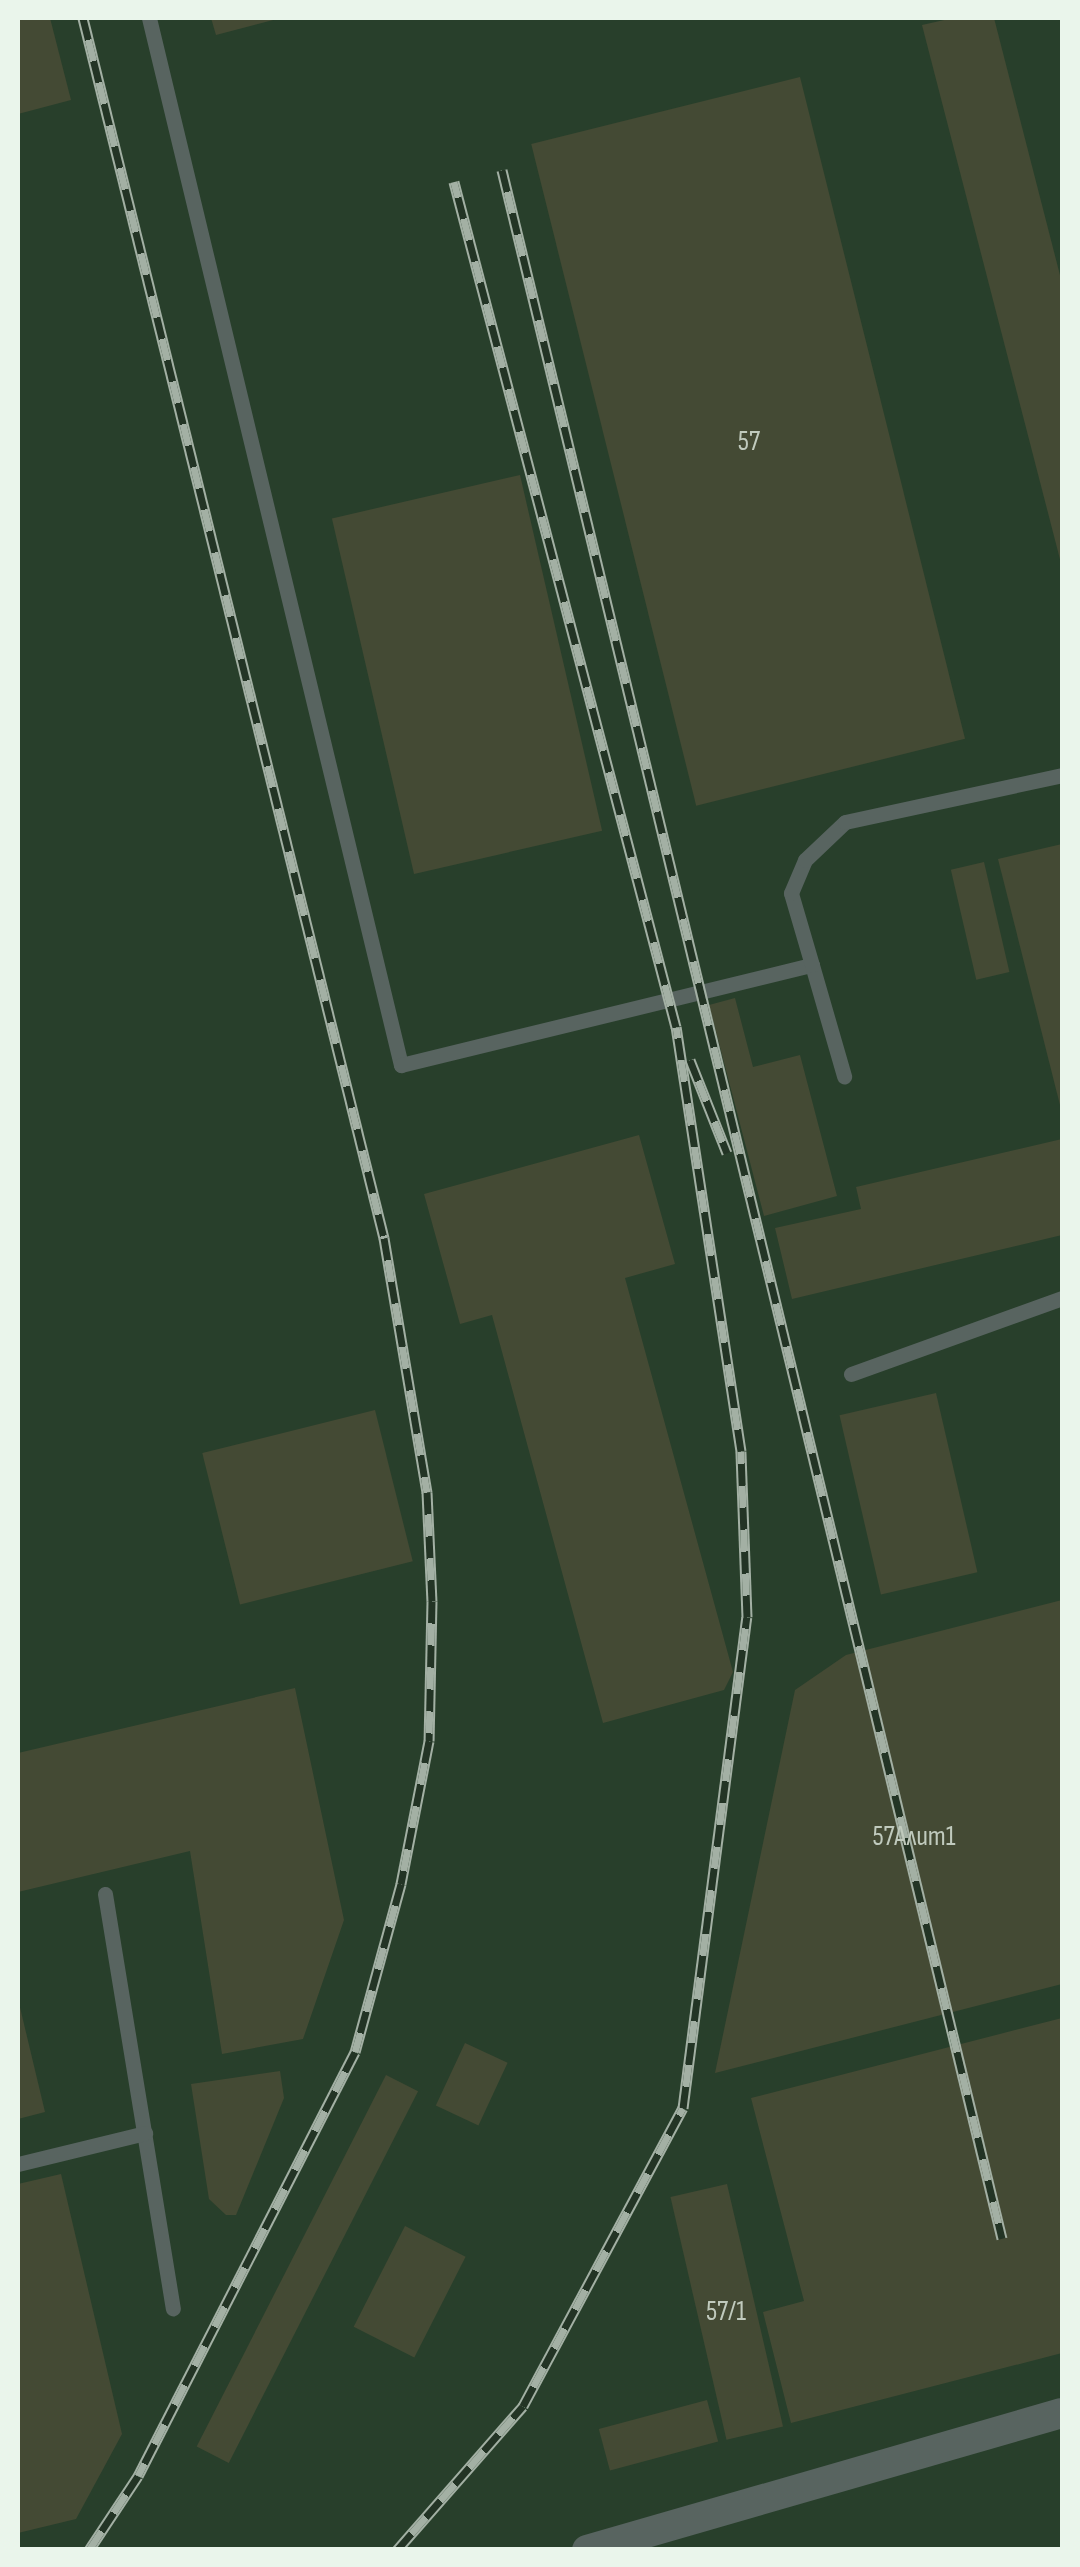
<!DOCTYPE html>
<html>
<head>
<meta charset="utf-8">
<style>
	body { margin:0 }
	#map { position:relative; width:1080px; height:2567px; overflow:hidden; background:#233425; font-family:"Sofia Sans Condensed",sans-serif }
	div>[style] { position:absolute }
	.built>* { inset:0; background:#283f2b; transform-origin:0 0 }
	.building>* { inset:0; background:#444a34; transform-origin:0 0 }
	.lane>* { height:15px; margin:-7.5px; padding:0 7.5px; transform-origin:7.5px; border-radius:7.5px; background:#586460 }
	.street>* { height:30px; margin:-15px; padding:0 15px; transform-origin:15px; border-radius:15px; background:#586460 }
	.rail>* { height:11px; margin-top:-5.5px; transform-origin:0; background:repeating-linear-gradient(90deg,#233425 0 22px,#a3b0a4 0 44px); box-sizing:border-box; border-block:2px solid #a3b0a4 }
	span { translate:-50% -50%; white-space:nowrap; text-align:center; line-height:1.15; -webkit-text-stroke:9px #233425; paint-order:stroke }
	.number-label { font-size:28px; color:#c0cabd }
	.number-label span { -webkit-text-stroke-width:0 }
	.frame { position:absolute; inset:0; border:20px solid #eaf5eb; pointer-events:none }
</style>
</head>
<body>
<div id="map">
	<div class="built">
		<i style="left:18px;top:18px;width:1044px;height:2531px"></i>
	</div>
	<div class="building">
		<i style="clip-path:polygon(18px 18px,50px 18px,71px 100px,18px 114px)"></i>
		<i style="clip-path:polygon(211px 18px,277px 18px,277px 19px,216px 35px)"></i>
		<i style="clip-path:polygon(953px 18px,994px 18px,1062px 283px,1062px 567px,922px 25px)"></i>
		<i style="left:800px;top:77px;width:682px;height:277px;rotate:76deg"></i>
		<i style="left:520px;top:475px;width:365px;height:193px;rotate:77deg"></i>
		<i style="clip-path:polygon(1062px 844px,1062px 1108px,1061px 1109px,998px 859px)"></i>
		<i style="left:984px;top:862px;width:113px;height:34px;rotate:77deg"></i>
		<i style="clip-path:polygon(735px 998px,753px 1067px,800px 1055px,837px 1196px,764px 1216px,709px 1005px)"></i>
		<i style="clip-path:polygon(639px 1135px,675px 1264px,625px 1278px,733px 1672px,724px 1690px,603px 1723px,492px 1315px,460px 1324px,424px 1194px)"></i>
		<i style="clip-path:polygon(1062px 1139px,1062px 1235px,792px 1299px,775px 1228px,861px 1209px,856px 1187px)"></i>
		<i style="left:936px;top:1393px;width:184px;height:99px;rotate:77deg"></i>
		<i style="left:375px;top:1410px;width:156px;height:178px;rotate:76deg"></i>
		<i style="clip-path:polygon(1062px 1600px,1062px 1984px,715px 2073px,795px 1690px,846px 1655px)"></i>
		<i style="clip-path:polygon(295px 1688px,344px 1920px,303px 2039px,222px 2054px,190px 1851px,18px 1892px,18px 1753px)"></i>
		<i style="clip-path:polygon(18px 1999px,45px 2112px,18px 2119px)"></i>
		<i style="clip-path:polygon(1062px 2018px,1062px 2353px,791px 2423px,763px 2312px,804px 2301px,751px 2098px)"></i>
		<i style="left:465px;top:2043px;width:47px;height:69px;rotate:25deg"></i>
		<i style="clip-path:polygon(280px 2071px,284px 2098px,236px 2215px,226px 2215px,209px 2199px,191px 2084px)"></i>
		<i style="left:386px;top:2075px;width:36px;height:417px;rotate:27deg"></i>
		<i style="clip-path:polygon(61px 2174px,122px 2434px,76px 2519px,18px 2533px,18px 2184px)"></i>
		<i style="left:727px;top:2184px;width:249px;height:58px;rotate:77deg"></i>
		<i style="left:405px;top:2226px;width:68px;height:113px;rotate:27deg"></i>
		<i style="left:707px;top:2400px;width:43px;height:112px;rotate:75deg"></i>
	</div>
	<div class="lane">
		<i style="left:149px;top:18px;width:1077px;rotate:76.47deg"></i>
		<i style="left:401px;top:1065px;width:423px;rotate:-13.7deg"></i>
		<i style="left:812px;top:965px;width:116px;rotate:73.9deg"></i>
		<i style="left:812px;top:965px;width:75px;rotate:-106.3deg"></i>
		<i style="left:791px;top:893px;width:36px;rotate:-67deg"></i>
		<i style="left:805px;top:860px;width:55px;rotate:-43.5deg"></i>
		<i style="left:845px;top:822px;width:222px;rotate:-12.2deg"></i>
		<i style="left:851px;top:1374px;width:224px;rotate:-19.8deg"></i>
		<i style="left:105px;top:1894px;width:420px;rotate:80.7deg"></i>
		<i style="left:18px;top:2164px;width:131px;rotate:-13.7deg"></i>
	</div>
	<div class="street">
		<i style="left:587px;top:2550px;width:494px;rotate:-16.1deg"></i>
	</div>
	<div class="rail">
		<i style="left:83px;top:18px;width:1257px;rotate:76.14deg"></i>
		<i style="left:384px;top:1238px;width:258px;rotate:80.4deg"></i>
		<i style="left:427px;top:1492px;width:109px;rotate:87.4deg"></i>
		<i style="left:432px;top:1601px;width:140px;rotate:91.2deg"></i>
		<i style="left:429px;top:1741px;width:146px;rotate:101.1deg"></i>
		<i style="left:401px;top:1884px;width:174px;rotate:105.3deg"></i>
		<i style="left:355px;top:2052px;width:476px;rotate:117.1deg"></i>
		<i style="left:138px;top:2476px;width:89px;rotate:123.5deg"></i>
		<i style="left:502px;top:170px;width:2128px;rotate:76.41deg"></i>
		<i style="left:690px;top:1060px;width:100px;rotate:68.3deg"></i>
		<i style="left:397px;top:2550px;width:191px;rotate:-48.8deg"></i>
		<i style="left:523px;top:2406px;width:338px;rotate:-61.8deg"></i>
		<i style="left:683px;top:2108px;width:495px;rotate:-82.6deg"></i>
		<i style="left:747px;top:1617px;width:166px;rotate:-92.1deg"></i>
		<i style="left:741px;top:1451px;width:429px;rotate:-98.7deg"></i>
		<i style="left:676px;top:1027px;width:874px;rotate:-104.72deg"></i>
	</div>
	<div class="number-label">
		<span style="left:749px;top:442px">57</span>
		<span style="left:914px;top:1837px">57Алит1</span>
		<span style="left:726px;top:2312px">57/1</span>
	</div>
	<div class="frame"></div>
</div>
</body>
</html>
